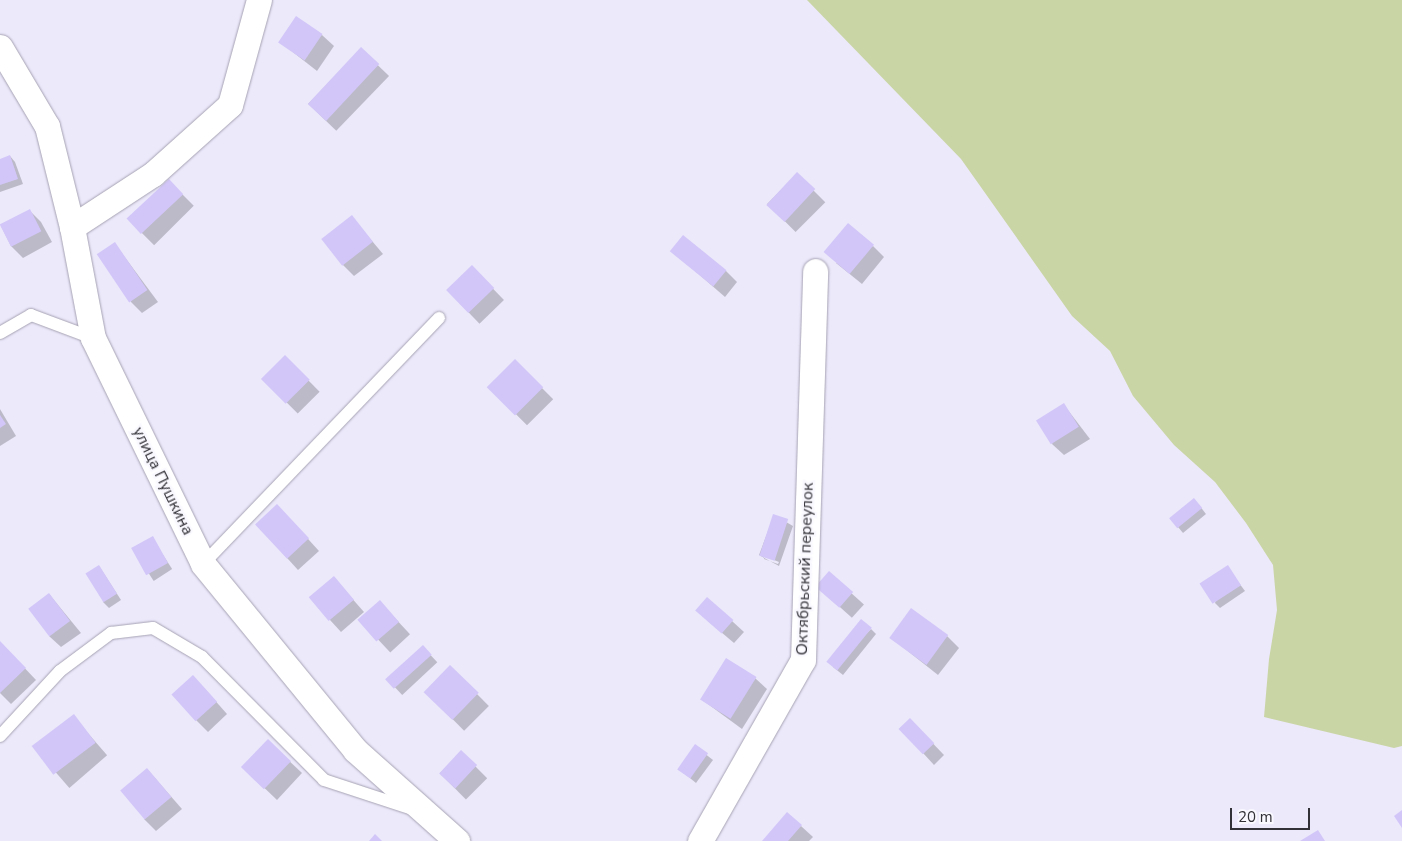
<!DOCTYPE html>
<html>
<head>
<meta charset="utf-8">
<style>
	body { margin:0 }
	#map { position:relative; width:1402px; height:841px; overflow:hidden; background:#ece9fb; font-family:"Nunito Sans",sans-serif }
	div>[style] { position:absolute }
	.green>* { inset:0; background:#cad5a5 }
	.shadow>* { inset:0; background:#0003; transform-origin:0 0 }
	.building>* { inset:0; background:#d2c6f8; transform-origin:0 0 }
	.roads { filter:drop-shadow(0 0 1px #a6a2b3) drop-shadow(0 0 1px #a6a2b3) }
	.service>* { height:12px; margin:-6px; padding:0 6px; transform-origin:6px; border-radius:6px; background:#fff }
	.minor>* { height:25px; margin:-12.5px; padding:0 12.5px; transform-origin:12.5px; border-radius:12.5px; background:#fff }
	span { translate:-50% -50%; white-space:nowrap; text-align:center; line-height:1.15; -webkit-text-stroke:4.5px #f9f8ff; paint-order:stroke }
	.street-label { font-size:16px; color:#333138 }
	.scale { position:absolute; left:1230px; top:808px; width:80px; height:22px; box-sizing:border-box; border:2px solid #333138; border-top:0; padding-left:6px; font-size:15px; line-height:18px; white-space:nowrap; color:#333138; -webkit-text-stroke:4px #f9f8ff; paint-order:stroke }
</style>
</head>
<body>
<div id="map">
	<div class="green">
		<i style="clip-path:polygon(807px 0,1402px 0,1402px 746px,1394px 748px,1264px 717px,1269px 659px,1277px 610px,1273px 565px,1246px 523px,1215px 482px,1174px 445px,1133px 396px,1110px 351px,1072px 316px,961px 159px)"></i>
	</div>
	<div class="shadow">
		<i style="clip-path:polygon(322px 35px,334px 46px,317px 71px,280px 42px)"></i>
		<i style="left:361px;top:49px;width:39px;height:76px;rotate:44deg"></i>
		<i style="clip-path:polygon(10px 156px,15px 162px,23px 184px,0 192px,0 160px)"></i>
		<i style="left:797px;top:174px;width:40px;height:42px;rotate:45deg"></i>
		<i style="left:169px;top:181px;width:35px;height:56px;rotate:45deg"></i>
		<i style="clip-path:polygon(30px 211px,41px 222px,52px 242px,23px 258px,11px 246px,1px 226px)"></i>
		<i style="clip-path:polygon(351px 216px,383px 254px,354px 276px,343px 265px)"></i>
		<i style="clip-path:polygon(115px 244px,158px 302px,142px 313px,131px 302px)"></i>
		<i style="clip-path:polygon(873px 246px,884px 257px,862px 284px,836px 263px)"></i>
		<i style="clip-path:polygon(672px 251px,726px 271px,737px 282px,725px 297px)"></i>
		<i style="left:472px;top:267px;width:46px;height:34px;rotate:46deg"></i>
		<i style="left:285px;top:357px;width:49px;height:31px;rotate:45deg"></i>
		<i style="left:515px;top:361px;width:54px;height:37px;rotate:45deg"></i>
		<i style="clip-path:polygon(1064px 405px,1090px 439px,1064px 455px,1052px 444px)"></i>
		<i style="clip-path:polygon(0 409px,16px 436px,0 446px)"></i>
		<i style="clip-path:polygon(1199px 505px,1206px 514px,1183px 533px,1178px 527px)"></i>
		<i style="clip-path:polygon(evenodd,774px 515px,793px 526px,779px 566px,759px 555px,774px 515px,764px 556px,779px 562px,778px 564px,764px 559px,764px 556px)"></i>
		<i style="clip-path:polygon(288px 517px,319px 551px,298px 570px,256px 524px)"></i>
		<i style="left:152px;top:538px;width:37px;height:22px;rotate:57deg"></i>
		<i style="clip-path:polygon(99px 566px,121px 600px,109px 608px,103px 602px)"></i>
		<i style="clip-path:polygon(1227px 567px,1245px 591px,1220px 608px,1215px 603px)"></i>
		<i style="left:829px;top:573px;width:47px;height:18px;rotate:42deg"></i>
		<i style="clip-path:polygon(334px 578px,364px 612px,341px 632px,330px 620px)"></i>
		<i style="clip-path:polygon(49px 594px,81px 633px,61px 647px,49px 636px)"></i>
		<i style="left:380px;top:602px;width:44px;height:27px;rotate:47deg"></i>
		<i style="clip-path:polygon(708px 621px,732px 621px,744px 632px,734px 643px)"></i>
		<i style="clip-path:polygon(871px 629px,876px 634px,843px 675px,833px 667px)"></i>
		<i style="clip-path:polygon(947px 636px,959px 648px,938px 675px,890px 637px)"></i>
		<i style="clip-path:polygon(0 642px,36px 680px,11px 704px,0 693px)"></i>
		<i style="left:423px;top:647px;width:21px;height:48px;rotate:47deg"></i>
		<i style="left:450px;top:667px;width:55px;height:35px;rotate:45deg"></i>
		<i style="clip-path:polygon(755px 678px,767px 689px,742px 729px,701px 699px)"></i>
		<i style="clip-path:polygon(204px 688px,227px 714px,208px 732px,196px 720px)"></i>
		<i style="left:73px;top:716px;width:52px;height:50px;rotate:49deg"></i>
		<i style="clip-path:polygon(921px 731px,944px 755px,934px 765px,923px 753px)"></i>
		<i style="clip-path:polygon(268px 741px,302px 773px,277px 800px,254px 778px)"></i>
		<i style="clip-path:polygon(695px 746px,713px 760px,696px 783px,680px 770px)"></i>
		<i style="left:461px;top:752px;width:37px;height:30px;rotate:45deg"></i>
		<i style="clip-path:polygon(147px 769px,182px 809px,156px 831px,144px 819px)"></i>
		<i style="clip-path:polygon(801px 826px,813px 837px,809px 841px,763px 841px)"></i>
	</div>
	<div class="building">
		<i style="left:296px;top:16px;width:32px;height:32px;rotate:34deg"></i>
		<i style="left:361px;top:47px;width:25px;height:78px;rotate:43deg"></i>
		<i style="clip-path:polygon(10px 155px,18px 179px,0 185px,0 159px)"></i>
		<i style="left:797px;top:172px;width:25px;height:45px;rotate:43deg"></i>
		<i style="left:169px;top:179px;width:21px;height:58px;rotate:47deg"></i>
		<i style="left:30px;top:209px;width:25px;height:34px;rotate:63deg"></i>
		<i style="left:352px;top:215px;width:34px;height:39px;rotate:52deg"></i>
		<i style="left:848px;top:223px;width:34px;height:38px;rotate:40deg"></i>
		<i style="left:683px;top:235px;width:56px;height:21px;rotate:39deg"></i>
		<i style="left:115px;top:242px;width:58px;height:22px;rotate:56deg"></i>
		<i style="left:472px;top:265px;width:32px;height:36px;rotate:46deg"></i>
		<i style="left:285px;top:355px;width:35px;height:34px;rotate:45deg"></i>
		<i style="left:515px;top:359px;width:40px;height:40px;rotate:45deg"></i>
		<i style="left:1064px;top:403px;width:28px;height:33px;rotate:58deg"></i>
		<i style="clip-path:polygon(0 415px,6px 424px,0 428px)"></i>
		<i style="left:1194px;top:498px;width:13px;height:32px;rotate:51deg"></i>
		<i style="left:277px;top:504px;width:47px;height:30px;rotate:47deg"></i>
		<i style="left:773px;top:514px;width:16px;height:44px;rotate:18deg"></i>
		<i style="left:153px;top:536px;width:31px;height:25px;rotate:61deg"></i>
		<i style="left:99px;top:565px;width:34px;height:16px;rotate:58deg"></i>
		<i style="left:1228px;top:565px;width:24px;height:34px;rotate:57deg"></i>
		<i style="left:829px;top:571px;width:32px;height:21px;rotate:41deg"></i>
		<i style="left:334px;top:576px;width:31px;height:33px;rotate:50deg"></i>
		<i style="left:49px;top:593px;width:35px;height:26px;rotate:53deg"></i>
		<i style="left:707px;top:597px;width:35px;height:18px;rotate:41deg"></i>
		<i style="left:380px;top:600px;width:29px;height:30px;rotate:49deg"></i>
		<i style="left:911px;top:608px;width:46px;height:37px;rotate:36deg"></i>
		<i style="left:861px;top:619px;width:14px;height:55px;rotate:39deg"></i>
		<i style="clip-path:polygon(0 641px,26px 668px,0 693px)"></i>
		<i style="left:423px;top:645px;width:13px;height:51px;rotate:48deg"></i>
		<i style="left:726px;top:658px;width:36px;height:49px;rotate:32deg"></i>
		<i style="left:450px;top:665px;width:40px;height:38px;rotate:44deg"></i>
		<i style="left:193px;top:675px;width:36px;height:29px;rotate:48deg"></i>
		<i style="left:74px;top:714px;width:36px;height:53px;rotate:53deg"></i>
		<i style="left:910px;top:718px;width:35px;height:16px;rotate:46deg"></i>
		<i style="left:268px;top:739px;width:32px;height:39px;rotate:44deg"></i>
		<i style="left:695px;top:744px;width:16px;height:31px;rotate:35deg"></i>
		<i style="left:461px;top:750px;width:22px;height:32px;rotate:43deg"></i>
		<i style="left:147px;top:768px;width:38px;height:35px;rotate:50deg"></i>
		<i style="clip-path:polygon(1402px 810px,1402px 828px,1394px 816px)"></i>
		<i style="clip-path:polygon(787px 812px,802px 825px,788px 841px,762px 841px)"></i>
		<i style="clip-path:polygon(1318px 830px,1325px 841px,1300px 841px)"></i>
		<i style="clip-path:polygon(375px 834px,382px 841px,369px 841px)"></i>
	</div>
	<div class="roads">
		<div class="service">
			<i style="left:0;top:333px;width:36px;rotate:-30deg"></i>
			<i style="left:31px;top:315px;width:66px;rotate:20.4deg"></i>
			<i style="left:203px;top:564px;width:341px;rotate:-46.2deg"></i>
			<i style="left:0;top:736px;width:88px;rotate:-47.3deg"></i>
			<i style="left:60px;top:671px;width:64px;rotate:-36.7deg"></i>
			<i style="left:111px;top:633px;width:42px;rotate:-6.8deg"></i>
			<i style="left:153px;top:628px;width:57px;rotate:30.6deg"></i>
			<i style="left:202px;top:657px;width:173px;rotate:45.2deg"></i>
			<i style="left:324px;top:780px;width:93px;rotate:18.2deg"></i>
		</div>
		<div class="minor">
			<i style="left:0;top:47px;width:92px;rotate:59.3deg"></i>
			<i style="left:47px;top:126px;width:104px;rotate:76.1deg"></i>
			<i style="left:72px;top:227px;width:113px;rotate:79.3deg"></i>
			<i style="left:93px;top:338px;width:251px;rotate:64deg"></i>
			<i style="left:203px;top:564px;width:240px;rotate:50.7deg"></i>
			<i style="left:355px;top:750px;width:137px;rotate:41.7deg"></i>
			<i style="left:72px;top:227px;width:97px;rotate:-33.2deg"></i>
			<i style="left:153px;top:174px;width:103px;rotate:-41.9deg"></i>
			<i style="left:230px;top:105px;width:109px;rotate:-74.6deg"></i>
			<i style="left:700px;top:841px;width:208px;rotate:-60.4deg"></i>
			<i style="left:803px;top:660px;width:389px;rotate:-88.2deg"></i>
		</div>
	</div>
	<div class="street-label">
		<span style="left:163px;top:481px;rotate:64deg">улица Пушкина</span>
		<span style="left:805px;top:569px;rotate:-88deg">Октябрьский переулок</span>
	</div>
	<div class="scale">20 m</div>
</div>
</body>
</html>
